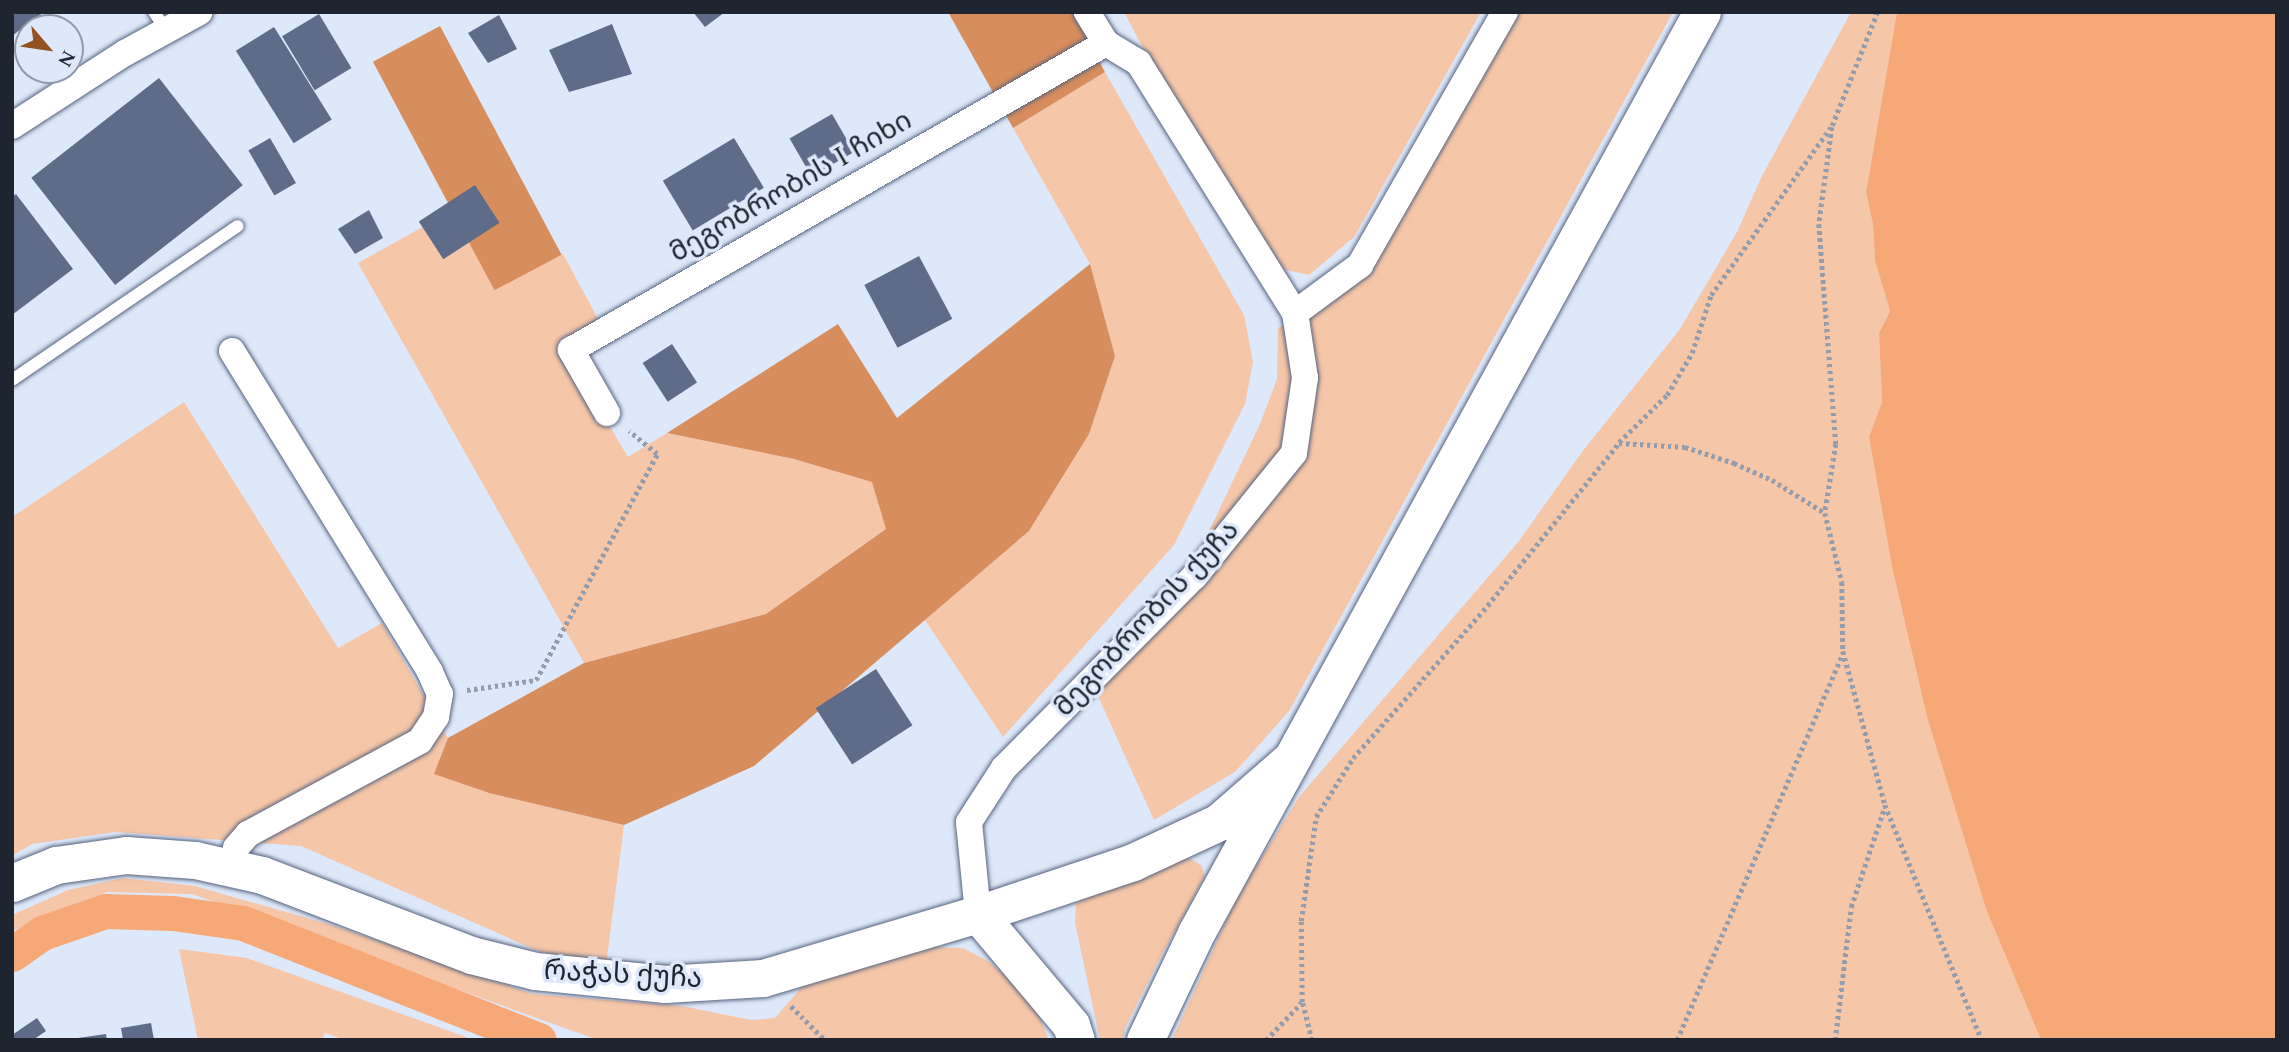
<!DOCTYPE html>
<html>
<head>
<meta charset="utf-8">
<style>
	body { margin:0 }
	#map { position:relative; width:2289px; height:1052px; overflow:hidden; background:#dee8fb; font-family:Spectral,"Noto Sans Georgian",serif }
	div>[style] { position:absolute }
	.green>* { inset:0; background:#f6c6a8 }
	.forest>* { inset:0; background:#d88d5c; transform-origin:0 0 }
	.water>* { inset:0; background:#f6a977 }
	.canal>* { height:35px; margin:-17.5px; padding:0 17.5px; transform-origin:17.5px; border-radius:17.5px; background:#f6a977 }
	.building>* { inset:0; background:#5e6c89; transform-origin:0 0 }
	.path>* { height:4.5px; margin-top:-2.25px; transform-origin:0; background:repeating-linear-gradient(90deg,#949dad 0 3.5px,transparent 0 7px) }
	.roads { filter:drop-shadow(0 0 2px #55637e) drop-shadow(0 0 2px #55637e) }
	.lane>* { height:12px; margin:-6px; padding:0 6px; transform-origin:6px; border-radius:6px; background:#fff }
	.street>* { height:26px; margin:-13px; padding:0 13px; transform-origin:13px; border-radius:13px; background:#fff }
	.secondary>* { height:37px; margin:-18.5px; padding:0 18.5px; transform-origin:18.5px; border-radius:18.5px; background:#fff }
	span { translate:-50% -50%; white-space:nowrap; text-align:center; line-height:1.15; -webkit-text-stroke:7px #dee8fb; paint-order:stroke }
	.street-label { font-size:28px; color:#1f2530 }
	.frame { position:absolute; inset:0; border:14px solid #1f2530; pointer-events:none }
	.north { position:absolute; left:14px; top:14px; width:70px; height:70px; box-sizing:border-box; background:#dee8fb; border:2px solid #929aaa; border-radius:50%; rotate:119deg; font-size:19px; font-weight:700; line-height:28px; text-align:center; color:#1f2530 }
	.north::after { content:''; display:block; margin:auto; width:24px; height:32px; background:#945220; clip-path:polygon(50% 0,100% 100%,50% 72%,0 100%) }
</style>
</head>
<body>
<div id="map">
	<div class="green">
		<i style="clip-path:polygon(1124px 12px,1481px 12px,1354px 237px,1309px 275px,1258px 264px)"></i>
		<i style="clip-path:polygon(1515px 12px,1673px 12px,1289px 711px,1235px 772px,1154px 820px,1088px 674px,1191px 569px,1260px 424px,1277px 379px,1278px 328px,1327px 304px)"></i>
		<i style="clip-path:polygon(1851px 12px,1897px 12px,1866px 192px,1873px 225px,1875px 261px,1890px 311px,1879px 333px,1882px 402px,1869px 437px,1892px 567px,1927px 717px,1986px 908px,2041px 1040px,1172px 1040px,1236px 899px,1299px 797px,1519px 541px,1582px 452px,1680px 329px,1737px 232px,1761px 178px)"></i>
		<i style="clip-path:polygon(1105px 72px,1244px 315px,1253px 362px,1245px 404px,1174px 545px,1003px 737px,925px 620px,1029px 531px,1089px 434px,1115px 356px,1090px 264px,1013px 128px)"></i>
		<i style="clip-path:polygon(455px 209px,499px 285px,563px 254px,611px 343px,570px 359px,628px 457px,667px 433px,794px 459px,873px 482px,886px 529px,766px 614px,584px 663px,358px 263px)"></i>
		<i style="clip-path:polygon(184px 402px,338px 648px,382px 623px,448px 738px,435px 774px,489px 793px,624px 825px,606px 966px,538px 951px,301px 846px,115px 832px,32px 844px,12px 856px,12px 517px)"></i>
		<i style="clip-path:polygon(1189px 858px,1201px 865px,1205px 876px,1160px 958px,1125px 1028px,1123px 1040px,1100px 1040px,1075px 923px,1076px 904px,1089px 892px)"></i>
		<i style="clip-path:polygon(123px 878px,195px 886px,335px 926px,533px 994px,682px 1006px,751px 1020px,775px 1018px,806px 982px,924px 947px,963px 948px,988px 961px,1015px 984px,1037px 1011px,1049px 1040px,598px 1040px,192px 894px,107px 892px,12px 931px,12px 915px,68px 890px)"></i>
		<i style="clip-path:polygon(179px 949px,247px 958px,474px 1040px,345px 1040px,325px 1033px,322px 1040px,198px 1040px)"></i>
	</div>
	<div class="forest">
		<i style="clip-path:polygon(948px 12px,1073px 12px,1105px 72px,1013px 128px)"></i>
		<i style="left:440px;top:26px;width:259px;height:76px;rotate:62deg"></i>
		<i style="clip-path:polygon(1090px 264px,1115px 356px,1089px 434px,1029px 531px,754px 766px,624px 825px,489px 793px,434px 774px,448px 738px,584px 663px,766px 614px,886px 529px,872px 482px,794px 459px,667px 433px,838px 324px,897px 418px)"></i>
	</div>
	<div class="water">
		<i style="clip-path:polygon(1897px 12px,2277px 12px,2277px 1040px,2041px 1040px,1986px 909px,1927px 717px,1892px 567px,1869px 437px,1882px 402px,1879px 333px,1890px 311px,1875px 261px,1873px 225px,1866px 192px)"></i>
	</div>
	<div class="canal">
		<i style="left:12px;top:954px;width:37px;rotate:-35deg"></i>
		<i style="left:42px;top:933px;width:67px;rotate:-19.2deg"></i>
		<i style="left:105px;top:911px;width:68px;rotate:1.7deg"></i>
		<i style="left:173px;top:913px;width:71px;rotate:8.1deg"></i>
		<i style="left:243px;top:923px;width:318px;rotate:21.6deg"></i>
	</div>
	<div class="building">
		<i style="clip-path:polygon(12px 12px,44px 12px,12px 36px)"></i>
		<i style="clip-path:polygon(693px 12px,725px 12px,705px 27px)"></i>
		<i style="left:319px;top:14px;width:63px;height:43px;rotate:59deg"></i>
		<i style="clip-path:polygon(499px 15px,517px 49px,488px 63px,468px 33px)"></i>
		<i style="clip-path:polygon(612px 24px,632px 74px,569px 92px,549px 50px)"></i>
		<i style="left:274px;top:27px;width:109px;height:45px;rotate:58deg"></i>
		<i style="left:159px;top:78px;width:136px;height:162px;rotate:52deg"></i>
		<i style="left:832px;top:114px;width:44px;height:49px;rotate:60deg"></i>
		<i style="left:270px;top:138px;width:52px;height:25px;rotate:60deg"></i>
		<i style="left:734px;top:138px;width:58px;height:83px;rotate:59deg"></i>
		<i style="left:475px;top:185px;width:45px;height:67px;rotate:57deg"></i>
		<i style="clip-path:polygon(16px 194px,73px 269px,12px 315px,12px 197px)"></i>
		<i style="clip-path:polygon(369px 210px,383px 238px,355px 254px,338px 229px)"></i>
		<i style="left:919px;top:256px;width:71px;height:62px;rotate:62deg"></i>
		<i style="left:672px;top:344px;width:46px;height:35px;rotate:57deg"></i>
		<i style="left:876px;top:669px;width:67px;height:72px;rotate:57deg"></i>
		<i style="clip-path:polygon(37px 1018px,46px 1031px,33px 1040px,12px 1040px,12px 1035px)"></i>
		<i style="clip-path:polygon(151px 1023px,154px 1040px,123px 1040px,121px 1028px)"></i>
		<i style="clip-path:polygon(106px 1034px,107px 1040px,78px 1040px,78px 1038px)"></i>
	</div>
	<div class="path">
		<i style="left:1878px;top:12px;width:124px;rotate:111.8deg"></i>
		<i style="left:1832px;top:127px;width:98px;rotate:97.6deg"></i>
		<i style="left:1819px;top:224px;width:221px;rotate:85.6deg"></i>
		<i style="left:1836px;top:444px;width:70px;rotate:99.1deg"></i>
		<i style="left:1825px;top:513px;width:71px;rotate:76.2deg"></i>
		<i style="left:1842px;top:582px;width:69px;rotate:89.2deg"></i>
		<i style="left:1843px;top:651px;width:160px;rotate:74.7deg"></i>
		<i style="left:1885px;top:805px;width:254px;rotate:67.6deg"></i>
		<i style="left:1619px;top:442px;width:67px;rotate:-44.4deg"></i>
		<i style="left:1667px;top:395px;width:49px;rotate:-59.2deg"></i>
		<i style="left:1692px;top:353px;width:61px;rotate:-71.9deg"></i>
		<i style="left:1711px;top:295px;width:206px;rotate:-54.5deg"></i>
		<i style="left:467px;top:690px;width:70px;rotate:-8.2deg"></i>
		<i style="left:536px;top:680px;width:256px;rotate:-61.8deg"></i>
		<i style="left:657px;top:454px;width:36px;rotate:-141deg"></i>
		<i style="left:1303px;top:1003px;width:38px;rotate:76deg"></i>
		<i style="left:791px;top:1006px;width:48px;rotate:45deg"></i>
		<i style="left:1266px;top:1040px;width:52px;rotate:-46.5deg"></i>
		<i style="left:1302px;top:1002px;width:81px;rotate:-90.7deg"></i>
		<i style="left:1301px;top:921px;width:105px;rotate:-81.8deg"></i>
		<i style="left:1316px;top:817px;width:70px;rotate:-57.9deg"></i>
		<i style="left:1353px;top:758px;width:196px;rotate:-48.5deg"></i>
		<i style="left:1483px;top:611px;width:216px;rotate:-51deg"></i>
		<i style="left:1619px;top:443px;width:66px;rotate:3.5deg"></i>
		<i style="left:1685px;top:447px;width:52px;rotate:18.1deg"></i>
		<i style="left:1734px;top:463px;width:42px;rotate:24.1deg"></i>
		<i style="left:1772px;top:480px;width:62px;rotate:31.9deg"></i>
		<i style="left:1677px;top:1040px;width:422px;rotate:-66.8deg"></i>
		<i style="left:1835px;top:1040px;width:134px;rotate:-83.1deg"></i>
		<i style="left:1851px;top:907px;width:107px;rotate:-71.4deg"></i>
	</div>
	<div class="roads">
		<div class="lane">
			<i style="left:154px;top:12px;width:22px;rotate:56deg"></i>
			<i style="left:12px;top:380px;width:273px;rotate:-34.3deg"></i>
		</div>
		<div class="street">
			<i style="left:12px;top:126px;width:135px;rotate:-32.9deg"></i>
			<i style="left:125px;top:53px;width:85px;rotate:-28.7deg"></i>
			<i style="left:1295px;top:313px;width:81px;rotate:-36.4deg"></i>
			<i style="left:1360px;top:265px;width:292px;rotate:-60.2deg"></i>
			<i style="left:232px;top:351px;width:377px;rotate:58.3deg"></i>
			<i style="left:430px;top:672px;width:24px;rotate:66deg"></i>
			<i style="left:440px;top:694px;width:23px;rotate:100deg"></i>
			<i style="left:436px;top:717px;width:29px;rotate:124deg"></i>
			<i style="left:420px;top:741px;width:196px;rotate:151.6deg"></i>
			<i style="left:248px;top:834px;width:18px;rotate:131deg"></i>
			<i style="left:236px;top:848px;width:20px;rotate:99deg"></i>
			<i style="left:607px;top:413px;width:73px;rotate:-119.7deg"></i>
			<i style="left:571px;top:350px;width:617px;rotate:-29.85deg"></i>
			<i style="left:978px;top:914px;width:92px;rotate:-95.6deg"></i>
			<i style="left:969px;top:822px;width:64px;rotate:-57.1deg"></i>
			<i style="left:1004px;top:768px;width:269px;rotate:-45.2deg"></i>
			<i style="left:1194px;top:577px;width:159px;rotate:-51.1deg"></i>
			<i style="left:1294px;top:453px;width:76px;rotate:-81.7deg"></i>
			<i style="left:1305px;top:378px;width:66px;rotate:-98.7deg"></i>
			<i style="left:1295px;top:313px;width:295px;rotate:-122deg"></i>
			<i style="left:1139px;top:63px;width:39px;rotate:-149deg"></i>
			<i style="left:1106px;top:43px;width:36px;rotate:-122deg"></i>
		</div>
		<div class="secondary">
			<i style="left:12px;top:883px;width:48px;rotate:-22.2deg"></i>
			<i style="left:56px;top:865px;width:71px;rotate:-8.1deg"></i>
			<i style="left:126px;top:855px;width:69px;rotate:4.1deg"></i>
			<i style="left:195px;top:860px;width:69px;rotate:12.6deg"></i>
			<i style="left:262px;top:875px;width:224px;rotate:20.9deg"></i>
			<i style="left:471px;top:955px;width:66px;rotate:14deg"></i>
			<i style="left:535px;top:971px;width:131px;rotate:5.7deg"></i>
			<i style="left:665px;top:984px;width:98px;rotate:-3.5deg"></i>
			<i style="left:763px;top:978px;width:224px;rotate:-16.6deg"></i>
			<i style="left:978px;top:914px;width:163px;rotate:-18.5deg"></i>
			<i style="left:1133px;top:862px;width:95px;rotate:-24.9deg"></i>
			<i style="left:1219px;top:822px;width:94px;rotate:-41.1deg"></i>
			<i style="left:978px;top:914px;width:145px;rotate:50deg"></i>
			<i style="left:1071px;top:1025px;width:16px;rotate:72deg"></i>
			<i style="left:1145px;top:1040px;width:119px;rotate:-64.5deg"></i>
			<i style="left:1196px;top:933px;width:1051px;rotate:-61.22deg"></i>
		</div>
	</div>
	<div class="street-label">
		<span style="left:791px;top:187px;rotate:-30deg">მეგობრობის I ჩიხი</span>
		<span style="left:1147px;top:619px;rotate:-47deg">მეგობრობის ქუჩა</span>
		<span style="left:623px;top:975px;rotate:3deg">რაჭას ქუჩა</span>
	</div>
	<div class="frame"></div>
	<div class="north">N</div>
</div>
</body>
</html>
